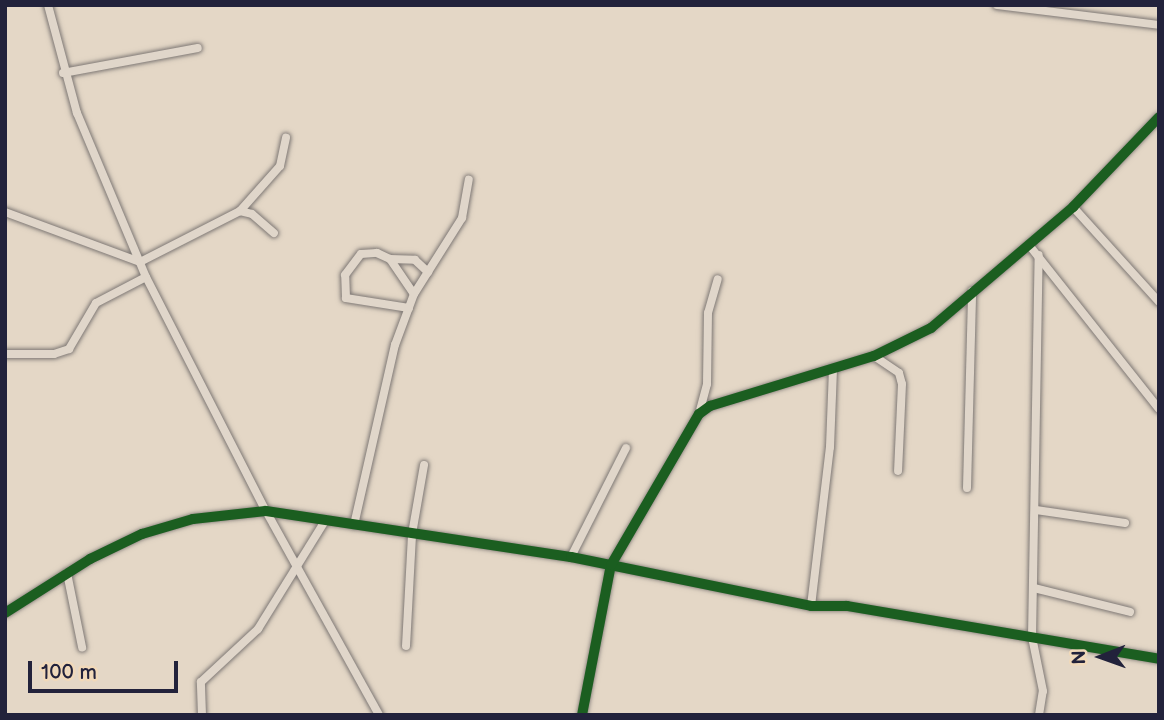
<!DOCTYPE html>
<html>
<head>
<meta charset="utf-8">
<style>
	body { margin:0 }
	#map { position:relative; width:1164px; height:720px; overflow:hidden; background:#e4d7c6; font-family:"Balsamiq Sans",sans-serif }
	div>[style] { position:absolute }
	.roads { filter:drop-shadow(0 0 2px #7e7875) drop-shadow(0 0 2px #7e7875) }
	.street>* { height:8px; margin:-4px; padding:0 4px; transform-origin:4px; border-radius:4px; background:#e0d6ca }
	.cycleway>* { height:10px; margin:-5px; padding:0 5px; transform-origin:5px; border-radius:5px; background:#1b5e20 }
	span { translate:-50% -50%; white-space:nowrap; text-align:center; line-height:1.15; -webkit-text-stroke:7px #f1d9b9; paint-order:stroke }
	.frame { position:absolute; inset:0; border:7px solid #22223b; pointer-events:none }
	.north { position:absolute; left:1066px; top:622px; width:70px; height:70px; -webkit-text-stroke:5px #f1d9b9; paint-order:stroke; rotate:269deg; font-size:19px; font-weight:700; line-height:28px; text-align:center; color:#22223b }
	.north::after { content:''; display:block; margin:auto; width:24px; height:32px; background:#22223b; clip-path:polygon(50% 0,100% 100%,50% 72%,0 100%) }
	.scale { position:absolute; left:28px; top:661px; width:150px; height:32px; box-sizing:border-box; border:4px solid #22223b; border-top:0; padding-left:9px; font-size:21px; line-height:24px; white-space:nowrap; color:#22223b; -webkit-text-stroke:5px #f1d9b9; paint-order:stroke }
</style>
</head>
<body>
<div id="map">
	<div class="roads">
		<div class="street">
			<i style="left:48px;top:5px;width:112px;rotate:75deg"></i>
			<i style="left:77px;top:113px;width:178px;rotate:67.2deg"></i>
			<i style="left:146px;top:277px;width:263px;rotate:62.9deg"></i>
			<i style="left:266px;top:511px;width:233px;rotate:61deg"></i>
			<i style="left:997px;top:5px;width:163px;rotate:7deg"></i>
			<i style="left:63px;top:73px;width:137px;rotate:-10.5deg"></i>
			<i style="left:1073px;top:207px;width:128px;rotate:47.8deg"></i>
			<i style="left:240px;top:211px;width:12px;rotate:14deg"></i>
			<i style="left:252px;top:214px;width:29px;rotate:41deg"></i>
			<i style="left:5px;top:212px;width:144px;rotate:20.3deg"></i>
			<i style="left:140px;top:262px;width:112px;rotate:-27deg"></i>
			<i style="left:240px;top:211px;width:60px;rotate:-48.4deg"></i>
			<i style="left:280px;top:166px;width:29px;rotate:-78deg"></i>
			<i style="left:1029px;top:245px;width:209px;rotate:51.6deg"></i>
			<i style="left:390px;top:259px;width:25px;rotate:2deg"></i>
			<i style="left:415px;top:260px;width:18px;rotate:43deg"></i>
			<i style="left:409px;top:308px;width:64px;rotate:-171deg"></i>
			<i style="left:346px;top:298px;width:23px;rotate:-92deg"></i>
			<i style="left:345px;top:275px;width:26px;rotate:-53deg"></i>
			<i style="left:361px;top:254px;width:16px;rotate:-4deg"></i>
			<i style="left:377px;top:253px;width:14px;rotate:25deg"></i>
			<i style="left:390px;top:259px;width:42px;rotate:55.6deg"></i>
			<i style="left:5px;top:354px;width:49px"></i>
			<i style="left:54px;top:354px;width:16px;rotate:-18deg"></i>
			<i style="left:69px;top:349px;width:53px;rotate:-59.6deg"></i>
			<i style="left:96px;top:303px;width:56px;rotate:-27.5deg"></i>
			<i style="left:874px;top:356px;width:30px;rotate:34deg"></i>
			<i style="left:899px;top:373px;width:11px;rotate:75deg"></i>
			<i style="left:902px;top:384px;width:87px;rotate:92.6deg"></i>
			<i style="left:699px;top:414px;width:31px;rotate:-75deg"></i>
			<i style="left:707px;top:384px;width:71px;rotate:-89.2deg"></i>
			<i style="left:708px;top:313px;width:35px;rotate:-74deg"></i>
			<i style="left:967px;top:488px;width:197px;rotate:-88.5deg"></i>
			<i style="left:1036px;top:510px;width:90px;rotate:8.3deg"></i>
			<i style="left:354px;top:525px;width:185px;rotate:-77.2deg"></i>
			<i style="left:395px;top:345px;width:54px;rotate:-69.6deg"></i>
			<i style="left:414px;top:294px;width:90px;rotate:-57.7deg"></i>
			<i style="left:462px;top:218px;width:39px;rotate:-80deg"></i>
			<i style="left:571px;top:557px;width:122px;rotate:-63.2deg"></i>
			<i style="left:67px;top:573px;width:76px;rotate:78.5deg"></i>
			<i style="left:1034px;top:588px;width:99px;rotate:14deg"></i>
			<i style="left:811px;top:606px;width:160px;rotate:-83.2deg"></i>
			<i style="left:830px;top:447px;width:79px;rotate:-87.8deg"></i>
			<i style="left:5px;top:613px;width:101px;rotate:-32.4deg"></i>
			<i style="left:90px;top:559px;width:58px;rotate:-25.7deg"></i>
			<i style="left:142px;top:534px;width:53px;rotate:-16.4deg"></i>
			<i style="left:193px;top:519px;width:73px;rotate:-6.3deg"></i>
			<i style="left:266px;top:511px;width:308px;rotate:8.6deg"></i>
			<i style="left:571px;top:557px;width:245px;rotate:11.5deg"></i>
			<i style="left:811px;top:606px;width:36px"></i>
			<i style="left:847px;top:606px;width:316px;rotate:9.6deg"></i>
			<i style="left:406px;top:646px;width:112px;rotate:-86.9deg"></i>
			<i style="left:412px;top:534px;width:70px;rotate:-80.1deg"></i>
			<i style="left:202px;top:715px;width:33px;rotate:-92deg"></i>
			<i style="left:201px;top:682px;width:78px;rotate:-42.9deg"></i>
			<i style="left:258px;top:629px;width:127px;rotate:-58.2deg"></i>
			<i style="left:582px;top:715px;width:153px;rotate:-79.1deg"></i>
			<i style="left:611px;top:565px;width:175px;rotate:-59.8deg"></i>
			<i style="left:699px;top:414px;width:14px;rotate:-36deg"></i>
			<i style="left:710px;top:406px;width:171px;rotate:-17deg"></i>
			<i style="left:874px;top:356px;width:64px;rotate:-26.2deg"></i>
			<i style="left:931px;top:328px;width:187px;rotate:-40.4deg"></i>
			<i style="left:1073px;top:207px;width:124px;rotate:-46.3deg"></i>
			<i style="left:1039px;top:715px;width:24px;rotate:-81deg"></i>
			<i style="left:1043px;top:691px;width:55px;rotate:-101.5deg"></i>
			<i style="left:1032px;top:637px;width:382px;rotate:-89deg"></i>
		</div>
	</div>
	<div class="cycleway">
		<i style="left:5px;top:613px;width:101px;rotate:-32.4deg"></i>
		<i style="left:90px;top:559px;width:58px;rotate:-25.7deg"></i>
		<i style="left:142px;top:534px;width:53px;rotate:-16.4deg"></i>
		<i style="left:193px;top:519px;width:73px;rotate:-6.3deg"></i>
		<i style="left:266px;top:511px;width:308px;rotate:8.6deg"></i>
		<i style="left:571px;top:557px;width:245px;rotate:11.5deg"></i>
		<i style="left:811px;top:606px;width:36px"></i>
		<i style="left:847px;top:606px;width:316px;rotate:9.6deg"></i>
		<i style="left:582px;top:715px;width:153px;rotate:-79.1deg"></i>
		<i style="left:611px;top:565px;width:175px;rotate:-59.8deg"></i>
		<i style="left:699px;top:414px;width:14px;rotate:-36deg"></i>
		<i style="left:710px;top:406px;width:171px;rotate:-17deg"></i>
		<i style="left:874px;top:356px;width:64px;rotate:-26.2deg"></i>
		<i style="left:931px;top:328px;width:187px;rotate:-40.4deg"></i>
		<i style="left:1073px;top:207px;width:124px;rotate:-46.3deg"></i>
	</div>
	<div class="frame"></div>
	<div class="north">N</div>
	<div class="scale">100 m</div>
</div>
</body>
</html>
